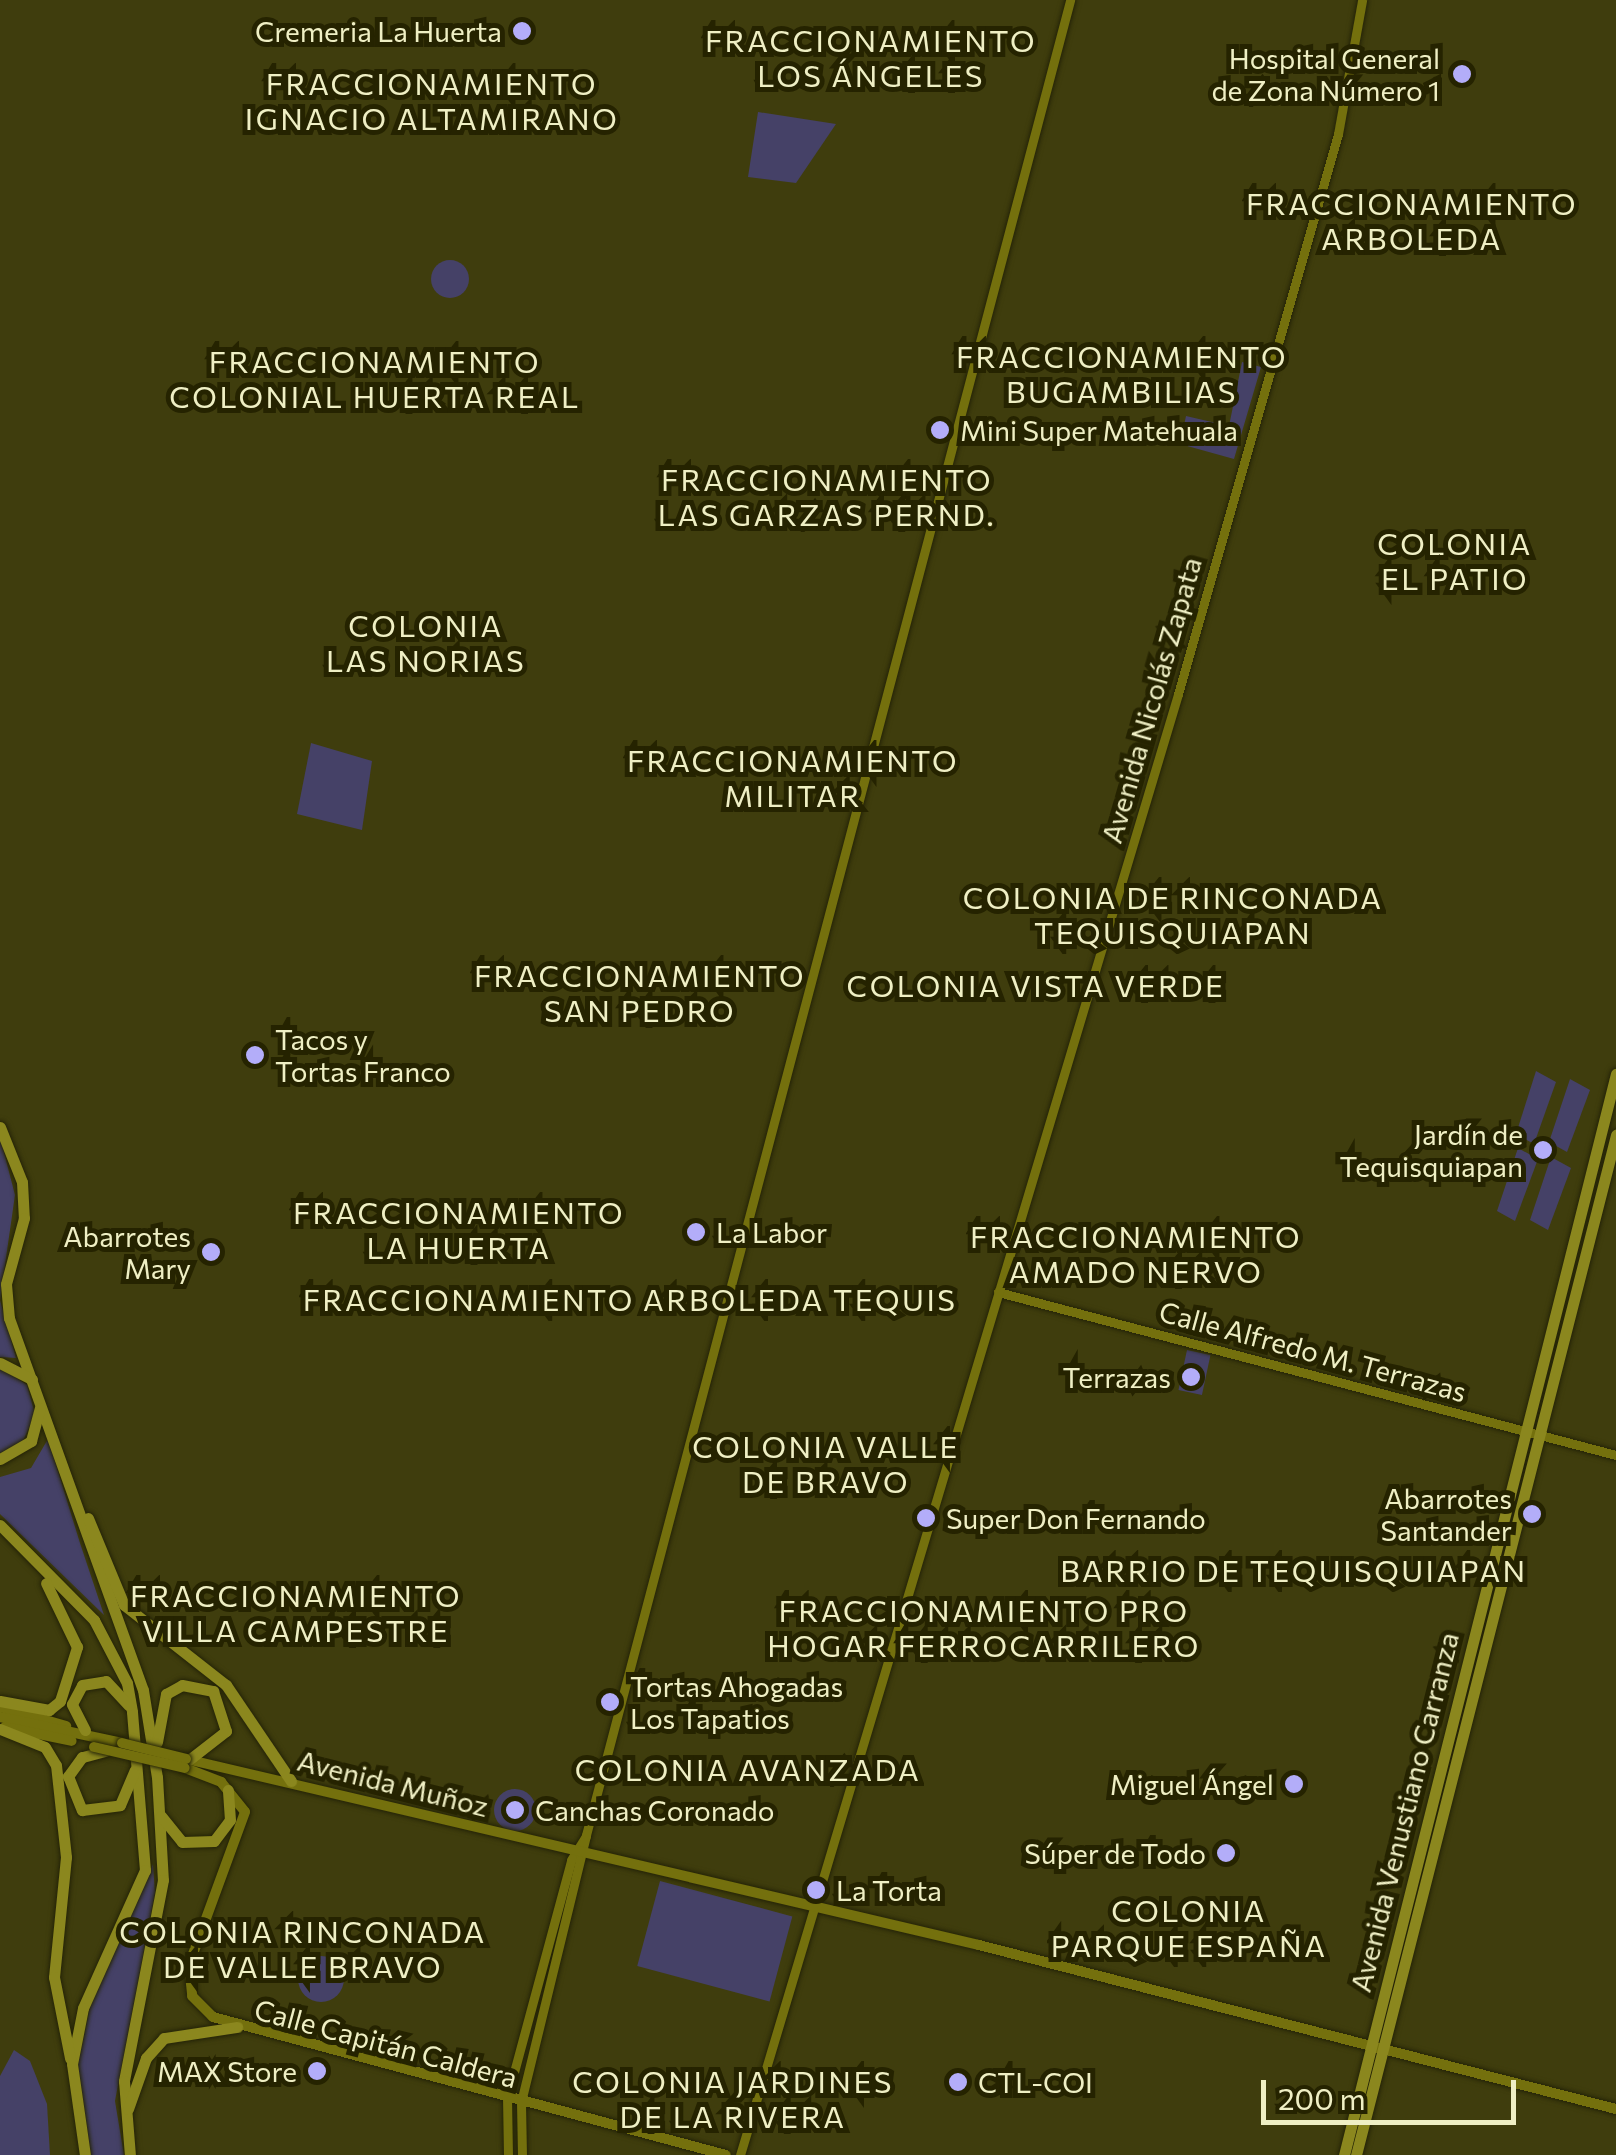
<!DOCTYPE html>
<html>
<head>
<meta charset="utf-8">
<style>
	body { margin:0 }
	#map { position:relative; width:1616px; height:2155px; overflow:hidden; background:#3f3d0d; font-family:Commissioner,sans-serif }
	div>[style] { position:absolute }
	.green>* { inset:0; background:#454167; transform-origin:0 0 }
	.round { border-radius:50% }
	.roads { filter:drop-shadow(0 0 2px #242307) drop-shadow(0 0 2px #242307) }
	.tertiary>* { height:9px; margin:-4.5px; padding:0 4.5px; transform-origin:4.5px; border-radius:4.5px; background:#74700d }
	.secondary>* { height:10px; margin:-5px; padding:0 5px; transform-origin:5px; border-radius:5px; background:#74700d }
	.primary>* { height:11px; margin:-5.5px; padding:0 5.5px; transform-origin:5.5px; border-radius:5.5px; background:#8b871e }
	.bridges { filter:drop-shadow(0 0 2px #242307) drop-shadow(0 0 2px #242307) }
	.secondary-bridge>* { height:10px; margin:-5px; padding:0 5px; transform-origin:5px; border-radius:5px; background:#74700d }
	.dots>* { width:28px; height:28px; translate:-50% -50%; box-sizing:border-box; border:5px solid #252300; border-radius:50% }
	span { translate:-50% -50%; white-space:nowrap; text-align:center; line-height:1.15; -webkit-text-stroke:10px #252300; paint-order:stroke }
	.poi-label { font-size:28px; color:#efefc4 }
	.right { translate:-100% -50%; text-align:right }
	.left { translate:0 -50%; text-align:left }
	.street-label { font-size:28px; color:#efefc4 }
	.neighbourhood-label { font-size:30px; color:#efefc4; letter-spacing:2.5px }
	.scale { position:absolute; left:1261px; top:2080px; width:255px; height:45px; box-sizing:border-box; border:5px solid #efefc4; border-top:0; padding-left:12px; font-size:30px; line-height:35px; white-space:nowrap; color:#efefc4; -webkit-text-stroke:8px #252300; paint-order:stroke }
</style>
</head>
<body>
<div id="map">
	<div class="green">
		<i style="clip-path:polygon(758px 112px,836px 124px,796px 183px,748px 177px)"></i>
		<i class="round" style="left:431px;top:260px;width:38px;height:38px"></i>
		<i style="clip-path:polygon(1242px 362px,1261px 367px,1234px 459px,1180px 444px,1186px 416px,1229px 426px)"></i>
		<i style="clip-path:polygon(311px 743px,372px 761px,362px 830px,297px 814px)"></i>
		<i style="clip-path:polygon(1536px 1071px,1556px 1082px,1534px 1144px,1516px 1134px)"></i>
		<i style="clip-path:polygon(1570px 1079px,1590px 1090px,1567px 1152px,1549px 1142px)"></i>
		<i style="clip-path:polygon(0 1137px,15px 1195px,0 1300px,16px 1358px,0 1357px)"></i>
		<i style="clip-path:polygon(1518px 1148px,1538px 1159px,1515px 1221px,1497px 1211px)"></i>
		<i style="clip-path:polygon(1551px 1157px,1571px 1168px,1548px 1230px,1530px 1220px)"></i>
		<i style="left:1187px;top:1350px;width:24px;height:41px;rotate:12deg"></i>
		<i style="clip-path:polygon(0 1367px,27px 1385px,35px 1414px,23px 1441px,0 1454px)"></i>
		<i style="clip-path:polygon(48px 1439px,80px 1543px,104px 1615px,0 1514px,0 1477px,31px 1468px)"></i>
		<i class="round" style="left:494px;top:1789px;width:42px;height:42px"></i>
		<i style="clip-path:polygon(153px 1864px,155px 1893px,115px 2101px,124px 2155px,91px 2155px,78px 2065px,90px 2007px)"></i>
		<i style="left:660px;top:1881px;width:137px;height:88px;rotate:15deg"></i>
		<i class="round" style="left:298px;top:1956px;width:46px;height:46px"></i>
		<i style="clip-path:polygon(14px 2050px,30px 2061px,47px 2104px,50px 2155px,0 2155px,0 2076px)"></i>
	</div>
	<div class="roads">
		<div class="tertiary">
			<i style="left:998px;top:1292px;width:639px;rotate:14.78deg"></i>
			<i style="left:508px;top:2155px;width:57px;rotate:-91deg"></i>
			<i style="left:507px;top:2098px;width:246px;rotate:-74.9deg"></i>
			<i style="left:571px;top:1860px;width:28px;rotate:-58deg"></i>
			<i style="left:522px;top:2155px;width:53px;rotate:-91.1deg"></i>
			<i style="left:521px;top:2102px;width:275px;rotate:-76.3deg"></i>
			<i style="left:586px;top:1835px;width:1898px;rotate:-75.22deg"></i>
			<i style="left:740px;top:2155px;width:1525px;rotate:-73.31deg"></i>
			<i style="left:1178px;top:694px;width:582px;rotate:-74.05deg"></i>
			<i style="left:1338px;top:134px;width:136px;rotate:-79.8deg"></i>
		</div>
		<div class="secondary">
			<i style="left:0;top:1707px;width:69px;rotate:16.1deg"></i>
			<i style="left:0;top:1717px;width:125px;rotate:12deg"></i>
			<i style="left:5px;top:1727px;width:68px;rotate:11.8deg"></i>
			<i style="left:186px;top:1759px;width:815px;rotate:13.2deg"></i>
			<i style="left:979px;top:1945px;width:658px;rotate:14.44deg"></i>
			<i style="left:185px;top:1768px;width:39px;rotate:21deg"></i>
			<i style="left:221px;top:1782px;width:38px;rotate:51deg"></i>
			<i style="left:245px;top:1812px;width:163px;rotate:110.1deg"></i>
			<i style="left:189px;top:1965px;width:31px;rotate:84deg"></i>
			<i style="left:192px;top:1996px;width:30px;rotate:45deg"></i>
			<i style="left:213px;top:2017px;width:531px;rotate:15.06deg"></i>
		</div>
		<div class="primary">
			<i style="left:0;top:1127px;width:59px;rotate:68.2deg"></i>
			<i style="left:22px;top:1182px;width:36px;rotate:87deg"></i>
			<i style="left:24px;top:1218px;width:68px;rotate:105.3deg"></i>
			<i style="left:6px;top:1284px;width:34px;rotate:85deg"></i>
			<i style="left:9px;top:1318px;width:395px;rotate:70.2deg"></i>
			<i style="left:143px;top:1690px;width:88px;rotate:80.9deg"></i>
			<i style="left:157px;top:1777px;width:103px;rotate:86.7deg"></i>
			<i style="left:163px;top:1880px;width:205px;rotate:101deg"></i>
			<i style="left:124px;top:2081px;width:74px;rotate:85.4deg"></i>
			<i style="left:0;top:1363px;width:36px;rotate:27deg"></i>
			<i style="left:0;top:1459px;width:36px;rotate:-30deg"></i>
			<i style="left:31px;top:1441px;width:34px;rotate:-75deg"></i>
			<i style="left:88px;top:1518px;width:94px;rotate:67.5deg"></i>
			<i style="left:124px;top:1605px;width:130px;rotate:38.1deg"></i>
			<i style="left:226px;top:1685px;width:116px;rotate:55.9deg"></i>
			<i style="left:0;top:1525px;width:134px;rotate:45.3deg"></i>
			<i style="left:94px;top:1620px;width:71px;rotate:62.4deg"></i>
			<i style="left:127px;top:1683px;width:29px;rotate:80deg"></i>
			<i style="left:132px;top:1712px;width:159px;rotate:85.3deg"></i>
			<i style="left:145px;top:1870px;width:151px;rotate:114.2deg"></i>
			<i style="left:83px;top:2008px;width:57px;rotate:101.1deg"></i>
			<i style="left:72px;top:2064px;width:92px;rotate:81.9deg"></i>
			<i style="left:0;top:1701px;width:50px;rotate:10.4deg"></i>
			<i style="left:49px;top:1710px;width:14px;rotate:-39deg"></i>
			<i style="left:60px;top:1701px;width:57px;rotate:-72.5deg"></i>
			<i style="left:77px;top:1647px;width:71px;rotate:-115.8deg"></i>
			<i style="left:0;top:1729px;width:48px;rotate:21.8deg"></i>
			<i style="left:45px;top:1747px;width:21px;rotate:59deg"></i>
			<i style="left:56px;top:1765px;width:93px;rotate:83.8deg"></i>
			<i style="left:66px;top:1857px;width:121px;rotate:95.7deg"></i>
			<i style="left:54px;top:1977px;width:83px;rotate:78.8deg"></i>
			<i style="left:85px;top:1730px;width:29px;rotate:-117deg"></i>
			<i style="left:72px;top:1704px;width:21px;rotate:-62deg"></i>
			<i style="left:82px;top:1685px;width:24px;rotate:-9deg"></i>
			<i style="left:106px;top:1681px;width:33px;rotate:47deg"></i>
			<i style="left:157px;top:1742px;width:49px;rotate:-79.4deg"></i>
			<i style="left:166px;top:1694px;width:18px;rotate:-29deg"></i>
			<i style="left:182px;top:1685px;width:32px;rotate:11deg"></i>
			<i style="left:213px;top:1691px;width:42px;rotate:72deg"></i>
			<i style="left:226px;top:1731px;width:46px;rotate:142.1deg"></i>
			<i style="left:105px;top:1751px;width:24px;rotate:165deg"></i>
			<i style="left:82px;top:1757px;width:24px;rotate:126deg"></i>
			<i style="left:68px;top:1776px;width:37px;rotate:68deg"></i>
			<i style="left:82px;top:1810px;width:38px;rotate:-7deg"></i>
			<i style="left:120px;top:1805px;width:38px;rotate:-67deg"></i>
			<i style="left:161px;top:1816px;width:33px;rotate:51deg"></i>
			<i style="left:182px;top:1842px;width:32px;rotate:-2deg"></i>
			<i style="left:214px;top:1841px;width:26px;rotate:-53deg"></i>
			<i style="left:230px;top:1820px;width:30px;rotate:-94deg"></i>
			<i style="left:128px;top:2109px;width:54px;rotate:-70.6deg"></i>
			<i style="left:146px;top:2058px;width:27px;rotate:-48deg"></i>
			<i style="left:164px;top:2038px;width:74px;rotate:-8.6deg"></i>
			<i style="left:1344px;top:2155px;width:1115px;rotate:-75.88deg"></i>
			<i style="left:1356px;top:2155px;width:1053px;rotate:-75.7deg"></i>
		</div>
	</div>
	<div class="bridges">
		<div class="secondary-bridge">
			<i style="left:122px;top:1743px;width:66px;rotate:14deg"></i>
			<i style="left:94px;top:1747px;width:93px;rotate:13deg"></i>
		</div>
	</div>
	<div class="dots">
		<i style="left:522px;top:31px;background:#b3adf9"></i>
		<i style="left:1462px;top:74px;background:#b3adf9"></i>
		<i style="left:940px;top:430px;background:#b3adf9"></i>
		<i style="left:255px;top:1055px;background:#b3adf9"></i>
		<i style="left:1543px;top:1150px;background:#b3adf9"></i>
		<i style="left:696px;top:1232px;background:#b3adf9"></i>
		<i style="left:211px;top:1252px;background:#b3adf9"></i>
		<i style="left:1191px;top:1377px;background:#b3adf9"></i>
		<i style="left:1532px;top:1514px;background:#b3adf9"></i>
		<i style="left:926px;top:1518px;background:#b3adf9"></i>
		<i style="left:610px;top:1702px;background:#b3adf9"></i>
		<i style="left:1294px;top:1784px;background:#b3adf9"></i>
		<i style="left:515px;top:1810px;background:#b3adf9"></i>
		<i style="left:1226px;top:1853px;background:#b3adf9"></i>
		<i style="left:816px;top:1890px;background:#b3adf9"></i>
		<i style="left:317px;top:2071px;background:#b3adf9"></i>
		<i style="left:958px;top:2082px;background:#b3adf9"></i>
	</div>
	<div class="poi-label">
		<span class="right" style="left:502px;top:31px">Cremeria La Huerta</span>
		<span class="right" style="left:1440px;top:74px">Hospital General<br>de Zona Número 1</span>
		<span class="left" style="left:960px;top:430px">Mini Super Matehuala</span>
		<span class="left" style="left:275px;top:1055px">Tacos y<br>Tortas Franco</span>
		<span class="right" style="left:1523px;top:1150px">Jardín de<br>Tequisquiapan</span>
		<span class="left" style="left:716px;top:1232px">La Labor</span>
		<span class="right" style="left:191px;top:1252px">Abarrotes<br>Mary</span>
		<span class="right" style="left:1171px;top:1377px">Terrazas</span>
		<span class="right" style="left:1512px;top:1514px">Abarrotes<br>Santander</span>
		<span class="left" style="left:946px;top:1518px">Super Don Fernando</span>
		<span class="left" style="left:630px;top:1702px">Tortas Ahogadas<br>Los Tapatios</span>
		<span class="right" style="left:1274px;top:1784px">Miguel Ángel</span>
		<span class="left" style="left:535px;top:1810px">Canchas Coronado</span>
		<span class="right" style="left:1206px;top:1853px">Súper de Todo</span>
		<span class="left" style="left:836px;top:1890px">La Torta</span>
		<span class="right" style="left:297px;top:2071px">MAX Store</span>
		<span class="left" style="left:978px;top:2082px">CTL-COI</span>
	</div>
	<div class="street-label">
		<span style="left:1151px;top:700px;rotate:-74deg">Avenida Nicolás Zapata</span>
		<span style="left:1313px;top:1351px;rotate:15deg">Calle Alfredo M. Terrazas</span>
		<span style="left:393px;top:1783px;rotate:14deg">Avenida Muñoz</span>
		<span style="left:1404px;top:1812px;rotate:-76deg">Avenida Venustiano Carranza</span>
		<span style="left:386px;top:2043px;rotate:15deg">Calle Capitán Caldera</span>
	</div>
	<div class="neighbourhood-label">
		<span style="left:871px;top:57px">FRACCIONAMIENTO<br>LOS ÁNGELES</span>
		<span style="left:432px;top:100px">FRACCIONAMIENTO<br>IGNACIO ALTAMIRANO</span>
		<span style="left:1412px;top:220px">FRACCIONAMIENTO<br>ARBOLEDA</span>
		<span style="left:1122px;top:373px">FRACCIONAMIENTO<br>BUGAMBILIAS</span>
		<span style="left:375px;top:378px">FRACCIONAMIENTO<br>COLONIAL HUERTA REAL</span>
		<span style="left:827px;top:496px">FRACCIONAMIENTO<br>LAS GARZAS PERND.</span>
		<span style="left:1455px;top:560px">COLONIA<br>EL PATIO</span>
		<span style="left:426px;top:642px">COLONIA<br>LAS NORIAS</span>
		<span style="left:793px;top:777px">FRACCIONAMIENTO<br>MILITAR</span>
		<span style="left:1173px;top:914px">COLONIA DE RINCONADA<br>TEQUISQUIAPAN</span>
		<span style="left:640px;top:992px">FRACCIONAMIENTO<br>SAN PEDRO</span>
		<span style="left:1036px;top:985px">COLONIA VISTA VERDE</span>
		<span style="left:459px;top:1229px">FRACCIONAMIENTO<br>LA HUERTA</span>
		<span style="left:1136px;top:1253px">FRACCIONAMIENTO<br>AMADO NERVO</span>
		<span style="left:630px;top:1299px">FRACCIONAMIENTO ARBOLEDA TEQUIS</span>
		<span style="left:826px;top:1463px">COLONIA VALLE<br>DE BRAVO</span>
		<span style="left:1294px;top:1570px">BARRIO DE TEQUISQUIAPAN</span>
		<span style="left:296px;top:1612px">FRACCIONAMIENTO<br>VILLA CAMPESTRE</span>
		<span style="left:984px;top:1627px">FRACCIONAMIENTO PRO<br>HOGAR FERROCARRILERO</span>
		<span style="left:748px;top:1769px">COLONIA AVANZADA</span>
		<span style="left:1189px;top:1927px">COLONIA<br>PARQUE ESPAÑA</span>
		<span style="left:303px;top:1948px">COLONIA RINCONADA<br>DE VALLE BRAVO</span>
		<span style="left:733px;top:2098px">COLONIA JARDINES<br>DE LA RIVERA</span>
	</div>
	<div class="scale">200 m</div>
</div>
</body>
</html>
